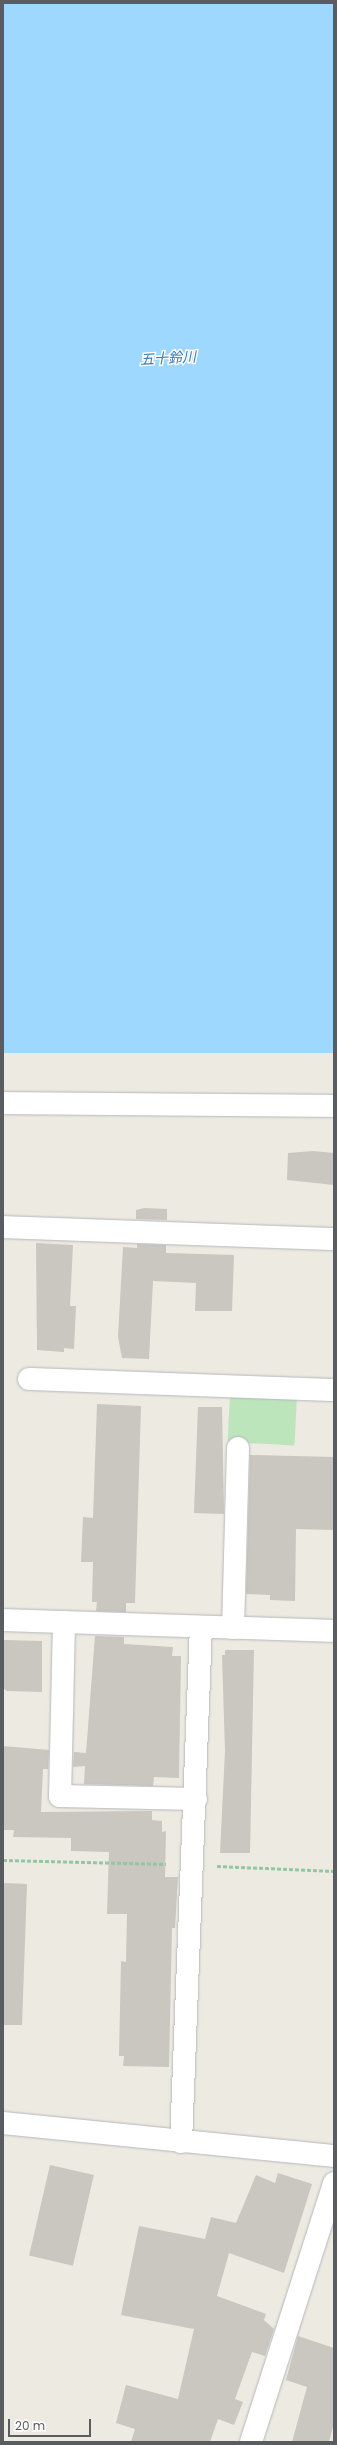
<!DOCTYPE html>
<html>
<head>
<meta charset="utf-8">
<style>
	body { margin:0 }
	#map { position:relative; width:337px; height:2445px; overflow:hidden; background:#edeae1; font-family:Poppins,"Noto Sans JP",sans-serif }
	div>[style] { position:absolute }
	.green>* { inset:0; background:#bde5bc; transform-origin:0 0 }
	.water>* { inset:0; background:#9ed7ff; transform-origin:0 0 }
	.building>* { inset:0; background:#cac6c0; transform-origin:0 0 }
	.path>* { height:2.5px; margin-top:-1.25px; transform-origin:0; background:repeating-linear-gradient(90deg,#95c6a2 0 4px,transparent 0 6px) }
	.roads { filter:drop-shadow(0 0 1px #b4b7bc) drop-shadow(0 0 1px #b4b7bc) }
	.minor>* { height:22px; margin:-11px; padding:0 11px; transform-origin:11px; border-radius:11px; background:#fff }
	.tertiary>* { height:22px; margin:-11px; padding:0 11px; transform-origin:11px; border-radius:11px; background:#fff }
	span { translate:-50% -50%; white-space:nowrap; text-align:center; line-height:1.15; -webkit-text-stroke:3px #fff; paint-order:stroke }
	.water-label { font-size:14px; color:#3a78b2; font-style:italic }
	.frame { position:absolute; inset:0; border:4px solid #595d62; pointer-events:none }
	.scale { position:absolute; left:8px; top:2419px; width:83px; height:18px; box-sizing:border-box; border:2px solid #595d62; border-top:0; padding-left:5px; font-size:12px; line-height:14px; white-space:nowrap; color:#595d62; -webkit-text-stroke:3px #fff; paint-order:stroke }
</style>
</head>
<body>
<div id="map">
	<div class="green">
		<i style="left:230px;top:1395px;width:67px;height:47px;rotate:3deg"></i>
	</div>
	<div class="water">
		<i style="left:3px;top:3px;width:331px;height:1050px"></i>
	</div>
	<div class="building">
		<i style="clip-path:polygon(313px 1151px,334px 1153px,334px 1185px,287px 1180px,288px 1153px)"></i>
		<i style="clip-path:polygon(144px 1208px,167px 1209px,167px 1220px,136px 1219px,136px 1210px)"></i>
		<i style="clip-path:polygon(36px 1243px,73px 1245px,70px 1306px,76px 1306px,74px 1349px,64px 1348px,64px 1352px,37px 1350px)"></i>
		<i style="clip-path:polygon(137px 1244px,166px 1245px,166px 1253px,234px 1255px,232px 1311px,195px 1311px,196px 1283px,153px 1281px,149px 1359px,122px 1358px,118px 1337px,123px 1247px,137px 1248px)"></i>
		<i style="clip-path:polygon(97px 1404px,141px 1406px,135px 1603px,126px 1603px,126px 1612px,96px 1611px,97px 1602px,92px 1602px,93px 1562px,81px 1562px,83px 1517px,93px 1518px)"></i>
		<i style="clip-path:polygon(198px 1407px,222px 1407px,224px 1514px,194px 1513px)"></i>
		<i style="clip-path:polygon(250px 1455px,334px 1457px,334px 1530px,296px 1529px,295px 1601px,270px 1600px,270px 1595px,246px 1594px)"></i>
		<i style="clip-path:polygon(95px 1636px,124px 1637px,124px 1644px,173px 1647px,172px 1656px,181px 1656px,179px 1778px,154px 1777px,153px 1786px,84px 1784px,85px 1766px,73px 1767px,74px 1752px,86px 1753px)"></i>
		<i style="clip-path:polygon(3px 1640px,42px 1641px,42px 1692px,7px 1691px,3px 1688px)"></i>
		<i style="clip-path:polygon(225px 1650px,254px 1650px,250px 1853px,220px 1853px,225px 1751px,222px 1655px,225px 1655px)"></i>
		<i style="clip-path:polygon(3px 1746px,49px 1750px,48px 1769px,43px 1769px,41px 1812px,152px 1811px,152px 1820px,162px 1821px,162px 1832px,166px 1831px,165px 1877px,178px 1877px,175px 1928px,172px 1928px,169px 2067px,123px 2066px,124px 2056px,119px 2056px,121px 1961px,126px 1962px,127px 1914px,107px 1914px,109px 1852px,71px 1851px,71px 1838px,13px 1837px,14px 1830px,3px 1830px)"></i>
		<i style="clip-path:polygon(3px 1883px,27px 1884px,22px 2025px,3px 2025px)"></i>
		<i style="left:50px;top:2165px;width:45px;height:93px;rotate:13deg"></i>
		<i style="clip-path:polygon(278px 2173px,312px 2184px,284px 2273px,229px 2253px,217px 2296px,266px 2314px,264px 2320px,274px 2329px,265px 2356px,252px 2352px,235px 2399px,243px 2402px,234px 2425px,218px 2419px,210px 2442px,131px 2442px,135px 2429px,116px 2423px,126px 2385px,178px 2399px,194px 2329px,121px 2315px,139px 2226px,205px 2239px,211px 2217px,236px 2223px,256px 2175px,275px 2183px)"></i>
		<i style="clip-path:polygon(298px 2336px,334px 2348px,334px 2423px,329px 2442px,292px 2442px,307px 2387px,286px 2380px)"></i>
	</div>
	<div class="path">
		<i style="left:3px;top:1860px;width:163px;rotate:1.4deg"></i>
		<i style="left:217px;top:1866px;width:117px;rotate:2.4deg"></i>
	</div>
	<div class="roads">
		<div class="minor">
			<i style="left:3px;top:1227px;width:331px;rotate:2.1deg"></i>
			<i style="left:29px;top:1379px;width:305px;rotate:2.1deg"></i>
			<i style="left:3px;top:1620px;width:331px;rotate:1.9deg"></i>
			<i style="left:64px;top:1622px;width:174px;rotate:91.3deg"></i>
			<i style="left:60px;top:1796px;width:136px;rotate:1.3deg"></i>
			<i style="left:233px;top:1628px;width:180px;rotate:-88.4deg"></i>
			<i style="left:3px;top:2123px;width:333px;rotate:5.7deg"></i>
			<i style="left:181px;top:2142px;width:515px;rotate:-87.78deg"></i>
			<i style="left:251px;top:2442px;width:272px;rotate:-72.2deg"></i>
		</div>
		<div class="tertiary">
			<i style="left:3px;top:1103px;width:331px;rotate:0.5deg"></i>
		</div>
	</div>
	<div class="water-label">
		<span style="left:168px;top:358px;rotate:-3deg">五十鈴川</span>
	</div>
	<div class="frame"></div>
	<div class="scale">20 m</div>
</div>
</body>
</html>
